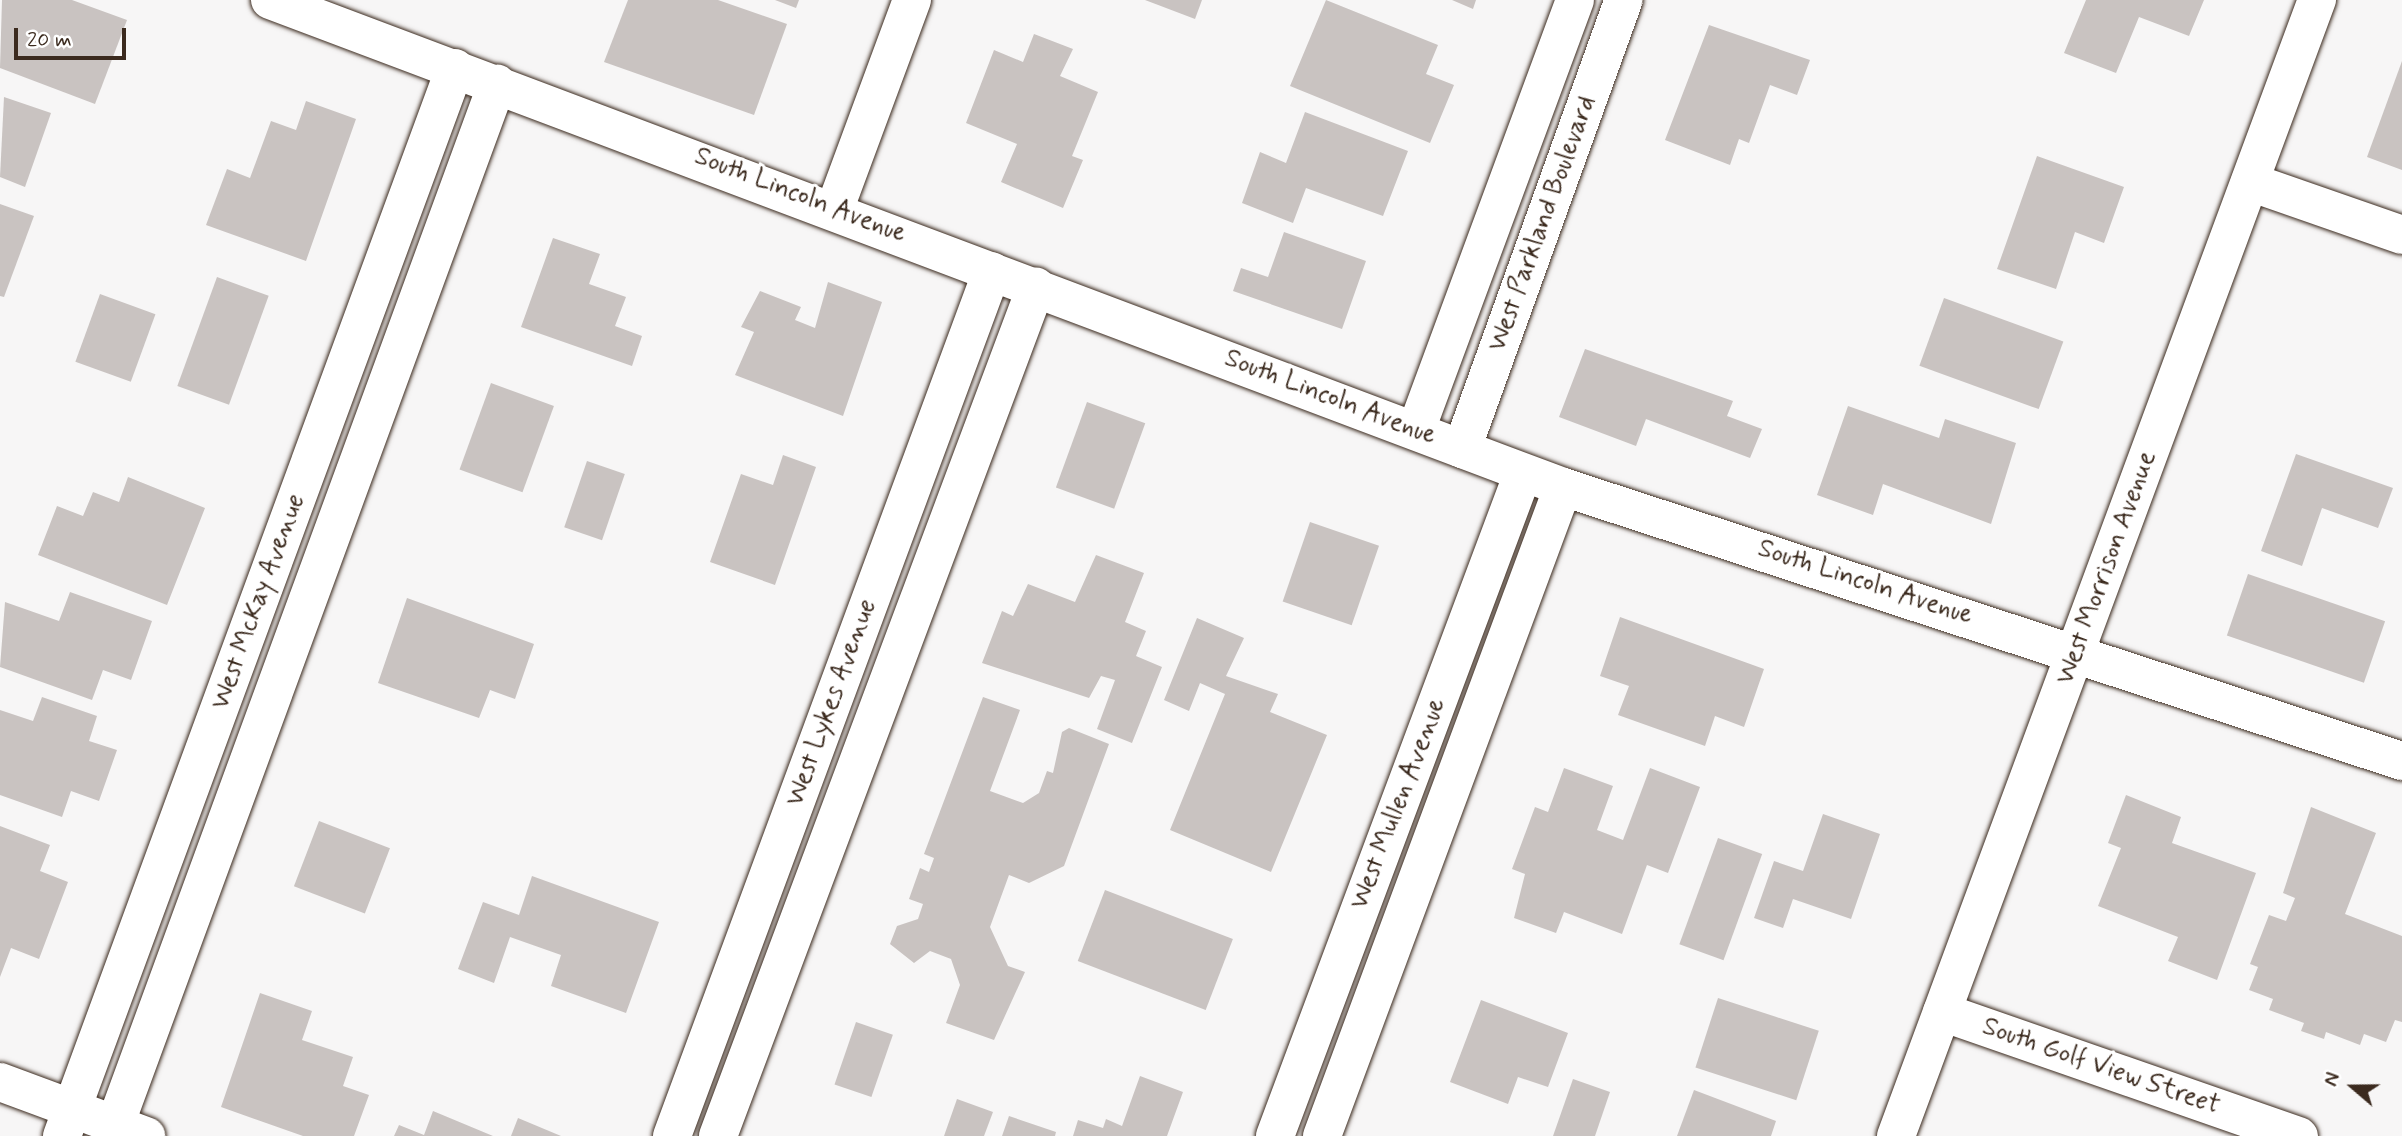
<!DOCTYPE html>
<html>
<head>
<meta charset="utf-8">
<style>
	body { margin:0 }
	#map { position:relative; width:2402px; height:1136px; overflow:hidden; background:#f7f6f6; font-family:Mynerve,sans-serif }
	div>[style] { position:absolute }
	.building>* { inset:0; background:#c9c3c1; transform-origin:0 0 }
	.roads { filter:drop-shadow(0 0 2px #3b2a1e) drop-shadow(0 0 2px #3b2a1e) }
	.minor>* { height:38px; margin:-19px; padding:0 19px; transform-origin:19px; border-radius:19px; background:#fff }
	span { translate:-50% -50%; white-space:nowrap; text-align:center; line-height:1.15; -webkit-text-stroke:6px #fff; paint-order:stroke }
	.street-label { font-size:26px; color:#3b2a1e }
	.north { position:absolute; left:2318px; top:1052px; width:70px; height:70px; -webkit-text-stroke:5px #fff; paint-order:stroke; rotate:290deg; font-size:19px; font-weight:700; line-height:28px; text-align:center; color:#3b2a1e }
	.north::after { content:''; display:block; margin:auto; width:24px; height:32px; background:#3b2a1e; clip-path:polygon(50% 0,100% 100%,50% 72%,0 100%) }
	.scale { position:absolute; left:14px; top:28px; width:112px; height:32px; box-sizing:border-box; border:4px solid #3b2a1e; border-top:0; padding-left:9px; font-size:21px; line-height:24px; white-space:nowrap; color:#3b2a1e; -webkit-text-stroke:5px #fff; paint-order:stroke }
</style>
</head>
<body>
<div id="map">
	<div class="building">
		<i style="clip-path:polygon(2px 0,72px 0,127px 20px,95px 104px,0 68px)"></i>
		<i style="clip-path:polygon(628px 0,718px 0,787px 24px,754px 115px,604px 62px)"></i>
		<i style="clip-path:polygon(775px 0,799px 0,796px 8px)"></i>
		<i style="clip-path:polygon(1145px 0,1202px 0,1195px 19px)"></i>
		<i style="clip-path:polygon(1326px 0,1438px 45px,1426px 74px,1454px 85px,1430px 143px,1290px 86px)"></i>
		<i style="clip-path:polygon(1452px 0,1476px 0,1473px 9px)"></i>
		<i style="clip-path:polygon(2086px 0,2204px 0,2189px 36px,2139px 17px,2116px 73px,2064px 53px)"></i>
		<i style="clip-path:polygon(1709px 25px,1810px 60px,1797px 95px,1770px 85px,1749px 143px,1739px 139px,1730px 165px,1665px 140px)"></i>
		<i style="clip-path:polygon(1034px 34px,1073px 49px,1060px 76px,1098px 92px,1072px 156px,1083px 160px,1063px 208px,1001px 182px,1017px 144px,966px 123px,994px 50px,1023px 62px)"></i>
		<i style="clip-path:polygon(2402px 61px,2402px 170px,2367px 157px)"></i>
		<i style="clip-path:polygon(4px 97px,51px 113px,25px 187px,0 177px)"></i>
		<i style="clip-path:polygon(306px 101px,356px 119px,306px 261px,206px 225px,227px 169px,250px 178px,271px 121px,296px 130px)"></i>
		<i style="clip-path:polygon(1305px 112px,1408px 151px,1383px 216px,1306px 188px,1293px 223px,1242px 203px,1260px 152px,1286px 163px)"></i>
		<i style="clip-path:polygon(2037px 156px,2124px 187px,2104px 243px,2075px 232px,2056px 289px,1997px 269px)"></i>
		<i style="clip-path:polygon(0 204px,34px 216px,4px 297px,0 296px)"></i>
		<i style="clip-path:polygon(1284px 232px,1366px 261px,1342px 329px,1233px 291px,1241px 268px,1268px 277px)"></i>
		<i style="clip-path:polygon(553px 238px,600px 254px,589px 284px,626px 297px,615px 326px,642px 336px,632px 366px,521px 327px)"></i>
		<i style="left:217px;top:277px;width:55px;height:116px;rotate:20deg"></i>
		<i style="clip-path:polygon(828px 282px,882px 302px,843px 416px,735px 375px,754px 332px,741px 327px,760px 291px,801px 307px,795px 320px,815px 328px)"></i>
		<i style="left:100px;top:294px;width:59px;height:72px;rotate:20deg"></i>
		<i style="left:1944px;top:298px;width:127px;height:72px;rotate:20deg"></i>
		<i style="clip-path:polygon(1585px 349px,1733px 401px,1727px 416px,1762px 429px,1750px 458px,1646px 419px,1636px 446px,1559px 417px)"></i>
		<i style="left:491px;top:383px;width:67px;height:92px;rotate:20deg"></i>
		<i style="left:1087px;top:402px;width:62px;height:91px;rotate:20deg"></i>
		<i style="clip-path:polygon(1848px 406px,1939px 438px,1945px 419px,2016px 443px,1991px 524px,1883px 484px,1873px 515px,1817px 495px)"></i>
		<i style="clip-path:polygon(2296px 454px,2393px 488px,2378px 528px,2322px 508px,2302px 566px,2261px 551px)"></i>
		<i style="clip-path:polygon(783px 455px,816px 467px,775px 585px,710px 562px,741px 474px,773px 485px)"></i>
		<i style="left:587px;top:461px;width:40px;height:70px;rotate:19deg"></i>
		<i style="clip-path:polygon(128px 477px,205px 508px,167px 605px,38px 555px,57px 506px,83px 516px,93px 492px,119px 502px)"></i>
		<i style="left:1310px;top:522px;width:73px;height:84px;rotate:19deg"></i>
		<i style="clip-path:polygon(1096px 555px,1144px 573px,1125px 622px,1146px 631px,1136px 656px,1162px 667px,1132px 743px,1097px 729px,1115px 680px,1101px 676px,1089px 698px,982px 663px,1002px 611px,1013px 616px,1028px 584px,1075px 602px)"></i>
		<i style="left:2248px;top:574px;width:145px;height:65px;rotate:19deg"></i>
		<i style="clip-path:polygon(70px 592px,152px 621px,131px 680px,103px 670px,92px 700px,0 667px,5px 602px,59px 621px)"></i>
		<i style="clip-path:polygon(407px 598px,534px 644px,515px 699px,490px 690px,479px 718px,378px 683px)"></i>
		<i style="clip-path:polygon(1620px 617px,1764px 669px,1744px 727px,1715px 716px,1705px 746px,1618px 715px,1629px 686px,1600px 676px)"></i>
		<i style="clip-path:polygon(1197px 618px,1244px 638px,1226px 676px,1278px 694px,1270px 712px,1327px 735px,1271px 872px,1170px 830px,1225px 694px,1200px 683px,1189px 711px,1164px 700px)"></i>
		<i style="clip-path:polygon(42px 697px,97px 716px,89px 741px,117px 750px,99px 801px,71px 791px,62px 817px,0 795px,0 710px,33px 721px)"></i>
		<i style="clip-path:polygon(983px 697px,1020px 710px,990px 791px,1023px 803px,1039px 793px,1047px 771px,1053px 773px,1062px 732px,1069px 728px,1109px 744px,1064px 866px,1029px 883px,1009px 875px,990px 927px,1008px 966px,1025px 972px,994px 1040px,946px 1023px,960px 985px,951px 959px,930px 951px,914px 963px,890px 944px,897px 926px,918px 919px,923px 904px,909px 899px,920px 868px,929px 872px,934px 858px,924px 854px)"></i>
		<i style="clip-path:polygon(1564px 768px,1613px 786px,1597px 830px,1623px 840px,1650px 768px,1700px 787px,1668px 873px,1647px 865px,1622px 934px,1564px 912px,1556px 933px,1514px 918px,1525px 874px,1512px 869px,1535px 807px,1548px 812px)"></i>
		<i style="clip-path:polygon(2126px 795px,2181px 817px,2172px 843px,2256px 873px,2217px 980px,2168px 961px,2178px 937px,2098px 906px,2121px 848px,2108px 843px)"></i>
		<i style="clip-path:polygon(2311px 807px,2376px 833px,2345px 914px,2402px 936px,2402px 1022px,2395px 1020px,2386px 1042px,2364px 1034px,2360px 1045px,2326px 1032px,2324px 1039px,2301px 1031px,2304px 1023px,2269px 1010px,2273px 999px,2249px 990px,2258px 967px,2250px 964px,2269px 915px,2286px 921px,2295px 898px,2283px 893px)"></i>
		<i style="clip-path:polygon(1823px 814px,1880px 834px,1851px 919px,1793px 899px,1783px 928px,1754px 918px,1774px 861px,1803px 871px)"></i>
		<i style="left:319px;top:821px;width:76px;height:70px;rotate:21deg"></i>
		<i style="clip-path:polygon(0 826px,50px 845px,40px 871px,68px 882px,39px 959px,11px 948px,0 977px)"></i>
		<i style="left:1718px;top:838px;width:47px;height:113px;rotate:20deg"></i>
		<i style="clip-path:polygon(532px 876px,659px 922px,626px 1013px,551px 986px,561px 955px,510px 937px,494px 983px,458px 969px,483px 902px,519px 915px)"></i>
		<i style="left:1105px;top:890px;width:137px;height:76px;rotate:21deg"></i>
		<i style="clip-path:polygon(260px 993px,312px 1011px,302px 1040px,353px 1057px,343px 1086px,369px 1095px,354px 1136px,303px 1136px,221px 1107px)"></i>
		<i style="left:1718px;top:998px;width:106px;height:73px;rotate:18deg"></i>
		<i style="clip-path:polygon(1481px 1000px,1568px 1033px,1548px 1087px,1518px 1077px,1508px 1104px,1450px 1082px)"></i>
		<i style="left:856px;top:1022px;width:39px;height:66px;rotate:19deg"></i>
		<i style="clip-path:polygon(1140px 1076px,1183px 1092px,1167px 1136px,1073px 1136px,1078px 1120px,1103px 1128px,1106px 1119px,1122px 1126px)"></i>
		<i style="clip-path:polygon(1573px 1079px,1610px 1092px,1595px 1136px,1553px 1136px)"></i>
		<i style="clip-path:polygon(1694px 1090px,1776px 1121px,1771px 1136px,1677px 1136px)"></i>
		<i style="clip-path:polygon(957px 1099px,993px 1112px,984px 1136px,944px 1136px)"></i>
		<i style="clip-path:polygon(433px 1111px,493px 1136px,394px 1136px,399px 1125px,424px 1135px)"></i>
		<i style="clip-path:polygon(1009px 1116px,1056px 1132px,1055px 1136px,1002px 1136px)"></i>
		<i style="clip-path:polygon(518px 1118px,561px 1136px,511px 1136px)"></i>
	</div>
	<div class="roads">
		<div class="minor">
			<i style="left:270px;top:0;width:1382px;rotate:20.64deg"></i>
			<i style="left:1563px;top:487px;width:883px;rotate:18.09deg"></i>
			<i style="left:2250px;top:182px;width:161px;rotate:19.2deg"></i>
			<i style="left:835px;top:208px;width:222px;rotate:-69.7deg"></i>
			<i style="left:1416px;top:430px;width:458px;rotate:-69.7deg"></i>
			<i style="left:1462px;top:449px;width:477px;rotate:-70.2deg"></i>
			<i style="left:1942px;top:1012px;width:378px;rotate:19.2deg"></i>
			<i style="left:0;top:1082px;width:156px;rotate:20.3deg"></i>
			<i style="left:62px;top:1136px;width:1138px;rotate:-69.8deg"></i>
			<i style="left:111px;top:1136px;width:1121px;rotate:-69.85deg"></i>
			<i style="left:672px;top:1136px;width:922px;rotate:-69.7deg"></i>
			<i style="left:718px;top:1136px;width:907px;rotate:-69.47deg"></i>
			<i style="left:1275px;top:1136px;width:708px;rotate:-69.49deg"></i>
			<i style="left:1322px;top:1136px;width:692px;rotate:-69.63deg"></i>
			<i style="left:1896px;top:1136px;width:1212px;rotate:-69.67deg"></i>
		</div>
	</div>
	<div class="street-label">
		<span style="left:800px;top:196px;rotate:21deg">South Lincoln Avenue</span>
		<span style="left:1543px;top:224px;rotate:-70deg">West Parkland Boulevard</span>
		<span style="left:1330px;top:398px;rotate:21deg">South Lincoln Avenue</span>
		<span style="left:2107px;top:568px;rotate:-70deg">West Morrison Avenue</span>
		<span style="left:1865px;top:583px;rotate:18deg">South Lincoln Avenue</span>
		<span style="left:259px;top:602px;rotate:-70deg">West McKay Avenue</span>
		<span style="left:832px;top:703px;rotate:-70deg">West Lykes Avenue</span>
		<span style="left:1399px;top:804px;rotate:-69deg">West Mullen Avenue</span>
		<span style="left:2101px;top:1067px;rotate:19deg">South Golf View Street</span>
	</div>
	<div class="north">N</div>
	<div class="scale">20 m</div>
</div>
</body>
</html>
